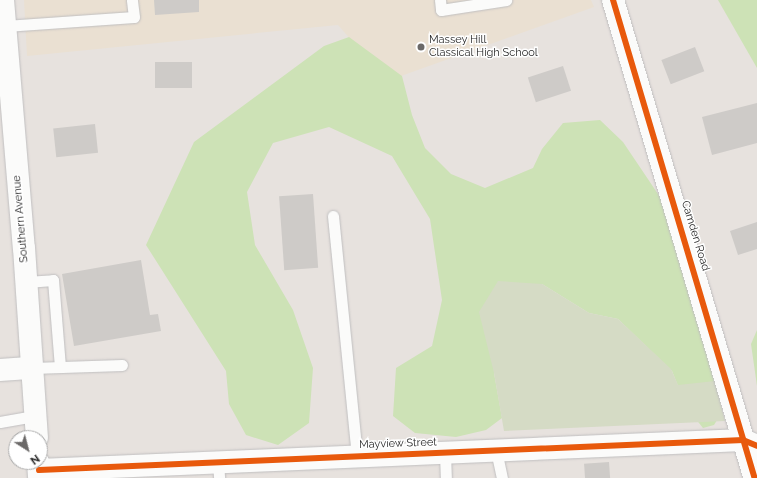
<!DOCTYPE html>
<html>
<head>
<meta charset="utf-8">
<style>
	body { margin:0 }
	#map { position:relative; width:757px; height:478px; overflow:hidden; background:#e7e2de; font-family:Raleway,sans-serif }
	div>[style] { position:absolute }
	.education>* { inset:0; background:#eae0d2 }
	.green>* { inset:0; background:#cde2b6 }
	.cemetery>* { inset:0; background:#d5dbc5 }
	.building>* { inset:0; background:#cecbc8; transform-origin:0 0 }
	.roads { filter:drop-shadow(0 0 1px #c0bfc0) drop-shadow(0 0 1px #c0bfc0) }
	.lane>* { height:11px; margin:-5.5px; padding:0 5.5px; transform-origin:5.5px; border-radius:5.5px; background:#fbfbfa }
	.street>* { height:22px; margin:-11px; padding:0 11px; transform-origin:11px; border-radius:11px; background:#fbfbfa }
	.secondary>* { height:22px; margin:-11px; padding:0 11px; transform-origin:11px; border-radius:11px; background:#fbfbfa }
	.cycleway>* { height:6px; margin:-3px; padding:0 3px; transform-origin:3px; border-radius:3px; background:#e8590c }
	.dots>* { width:11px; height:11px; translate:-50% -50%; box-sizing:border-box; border:2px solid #fff; border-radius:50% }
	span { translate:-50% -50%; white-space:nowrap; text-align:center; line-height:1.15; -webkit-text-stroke:3px #fff; paint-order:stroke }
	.poi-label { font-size:11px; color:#282828 }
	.left { translate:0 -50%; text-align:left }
	.street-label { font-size:11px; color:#282828 }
	.north { position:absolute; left:8px; top:430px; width:40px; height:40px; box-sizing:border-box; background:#fff; border:1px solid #a9a9a9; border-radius:50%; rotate:144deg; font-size:11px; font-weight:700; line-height:16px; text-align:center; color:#282828 }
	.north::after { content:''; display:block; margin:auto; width:14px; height:18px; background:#6b6968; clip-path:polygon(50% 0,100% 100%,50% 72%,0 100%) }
</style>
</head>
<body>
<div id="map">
	<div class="education">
		<i style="clip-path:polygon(24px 0,591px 0,594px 7px,387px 81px,338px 25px,27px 56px)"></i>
	</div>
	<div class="green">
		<i style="clip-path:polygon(718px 0,757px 0,757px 68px)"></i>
		<i style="clip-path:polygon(349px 37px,402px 76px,412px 115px,425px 148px,451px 174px,485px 188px,533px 168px,542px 149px,563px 123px,600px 120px,623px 142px,660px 197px,715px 381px,722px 412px,714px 425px,703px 428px,687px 408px,672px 371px,618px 319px,589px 313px,542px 284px,494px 373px,502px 418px,486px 430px,456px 437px,415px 433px,393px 416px,396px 368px,432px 346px,442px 300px,430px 219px,392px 156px,329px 127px,273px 143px,247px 192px,255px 245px,293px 310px,313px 368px,309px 423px,278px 445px,246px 435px,229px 404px,226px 371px,146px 245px,194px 142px,324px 46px)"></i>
		<i style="clip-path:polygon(757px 330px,757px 386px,751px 344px)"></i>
	</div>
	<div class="cemetery">
		<i style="clip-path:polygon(498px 281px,542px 284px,589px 313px,618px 319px,671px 369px,678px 385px,715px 381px,725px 421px,504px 431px,494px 373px,479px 312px)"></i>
	</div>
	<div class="building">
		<i style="clip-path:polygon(154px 0,199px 0,199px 12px,155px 15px)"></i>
		<i style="left:695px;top:47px;width:26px;height:36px;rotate:69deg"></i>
		<i style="left:155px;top:62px;width:37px;height:26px"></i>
		<i style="left:563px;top:66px;width:26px;height:37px;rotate:72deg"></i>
		<i style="clip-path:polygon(757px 103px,757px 143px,712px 155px,702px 117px)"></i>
		<i style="left:95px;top:124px;width:29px;height:42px;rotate:84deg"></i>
		<i style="left:313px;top:194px;width:74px;height:34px;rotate:86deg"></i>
		<i style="clip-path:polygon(757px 222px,757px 249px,738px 255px,730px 231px)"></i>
		<i style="clip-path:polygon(141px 260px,150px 315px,158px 314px,161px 331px,74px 346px,62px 274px)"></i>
		<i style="left:609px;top:462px;width:16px;height:25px;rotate:86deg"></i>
	</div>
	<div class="roads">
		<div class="lane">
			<i style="left:440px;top:0;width:10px;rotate:84deg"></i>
			<i style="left:441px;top:10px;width:66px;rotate:-8.7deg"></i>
			<i style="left:5px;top:26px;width:129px;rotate:-4deg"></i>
			<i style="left:134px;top:17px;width:17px;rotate:-97deg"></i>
			<i style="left:333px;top:216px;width:241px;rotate:84.3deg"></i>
			<i style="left:26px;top:282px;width:27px;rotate:-4deg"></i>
			<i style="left:53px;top:280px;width:87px;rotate:85.4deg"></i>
			<i style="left:32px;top:368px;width:90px;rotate:-1.9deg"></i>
			<i style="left:0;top:422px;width:36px;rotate:-10deg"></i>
			<i style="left:496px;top:450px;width:29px;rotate:78deg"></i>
			<i style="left:445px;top:453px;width:25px;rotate:88deg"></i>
			<i style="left:218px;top:462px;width:16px;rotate:86deg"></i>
		</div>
		<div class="street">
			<i style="left:0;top:370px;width:32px;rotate:-4deg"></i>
			<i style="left:39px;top:470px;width:705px;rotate:-2.44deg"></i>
			<i style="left:743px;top:440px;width:15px;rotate:23deg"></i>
		</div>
		<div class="secondary">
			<i style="left:3px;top:0;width:249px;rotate:85.2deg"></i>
			<i style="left:24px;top:248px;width:190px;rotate:86.1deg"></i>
			<i style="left:613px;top:0;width:499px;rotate:73.5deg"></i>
			<i style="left:38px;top:462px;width:16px;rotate:86deg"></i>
		</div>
	</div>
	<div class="cycleway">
		<i style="left:613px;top:0;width:499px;rotate:73.5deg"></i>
		<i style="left:39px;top:470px;width:705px;rotate:-2.44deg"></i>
		<i style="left:743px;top:440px;width:15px;rotate:23deg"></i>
	</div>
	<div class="dots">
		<i style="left:421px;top:47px;background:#6b6968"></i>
	</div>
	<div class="poi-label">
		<span class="left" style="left:429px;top:47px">Massey Hill<br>Classical High School</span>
	</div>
	<div class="street-label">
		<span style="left:21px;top:219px;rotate:-95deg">Southern Avenue</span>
		<span style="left:695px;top:236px;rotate:73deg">Camden Road</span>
		<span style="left:398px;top:444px;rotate:-2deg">Mayview Street</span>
	</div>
	<div class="north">N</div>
</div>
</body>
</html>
